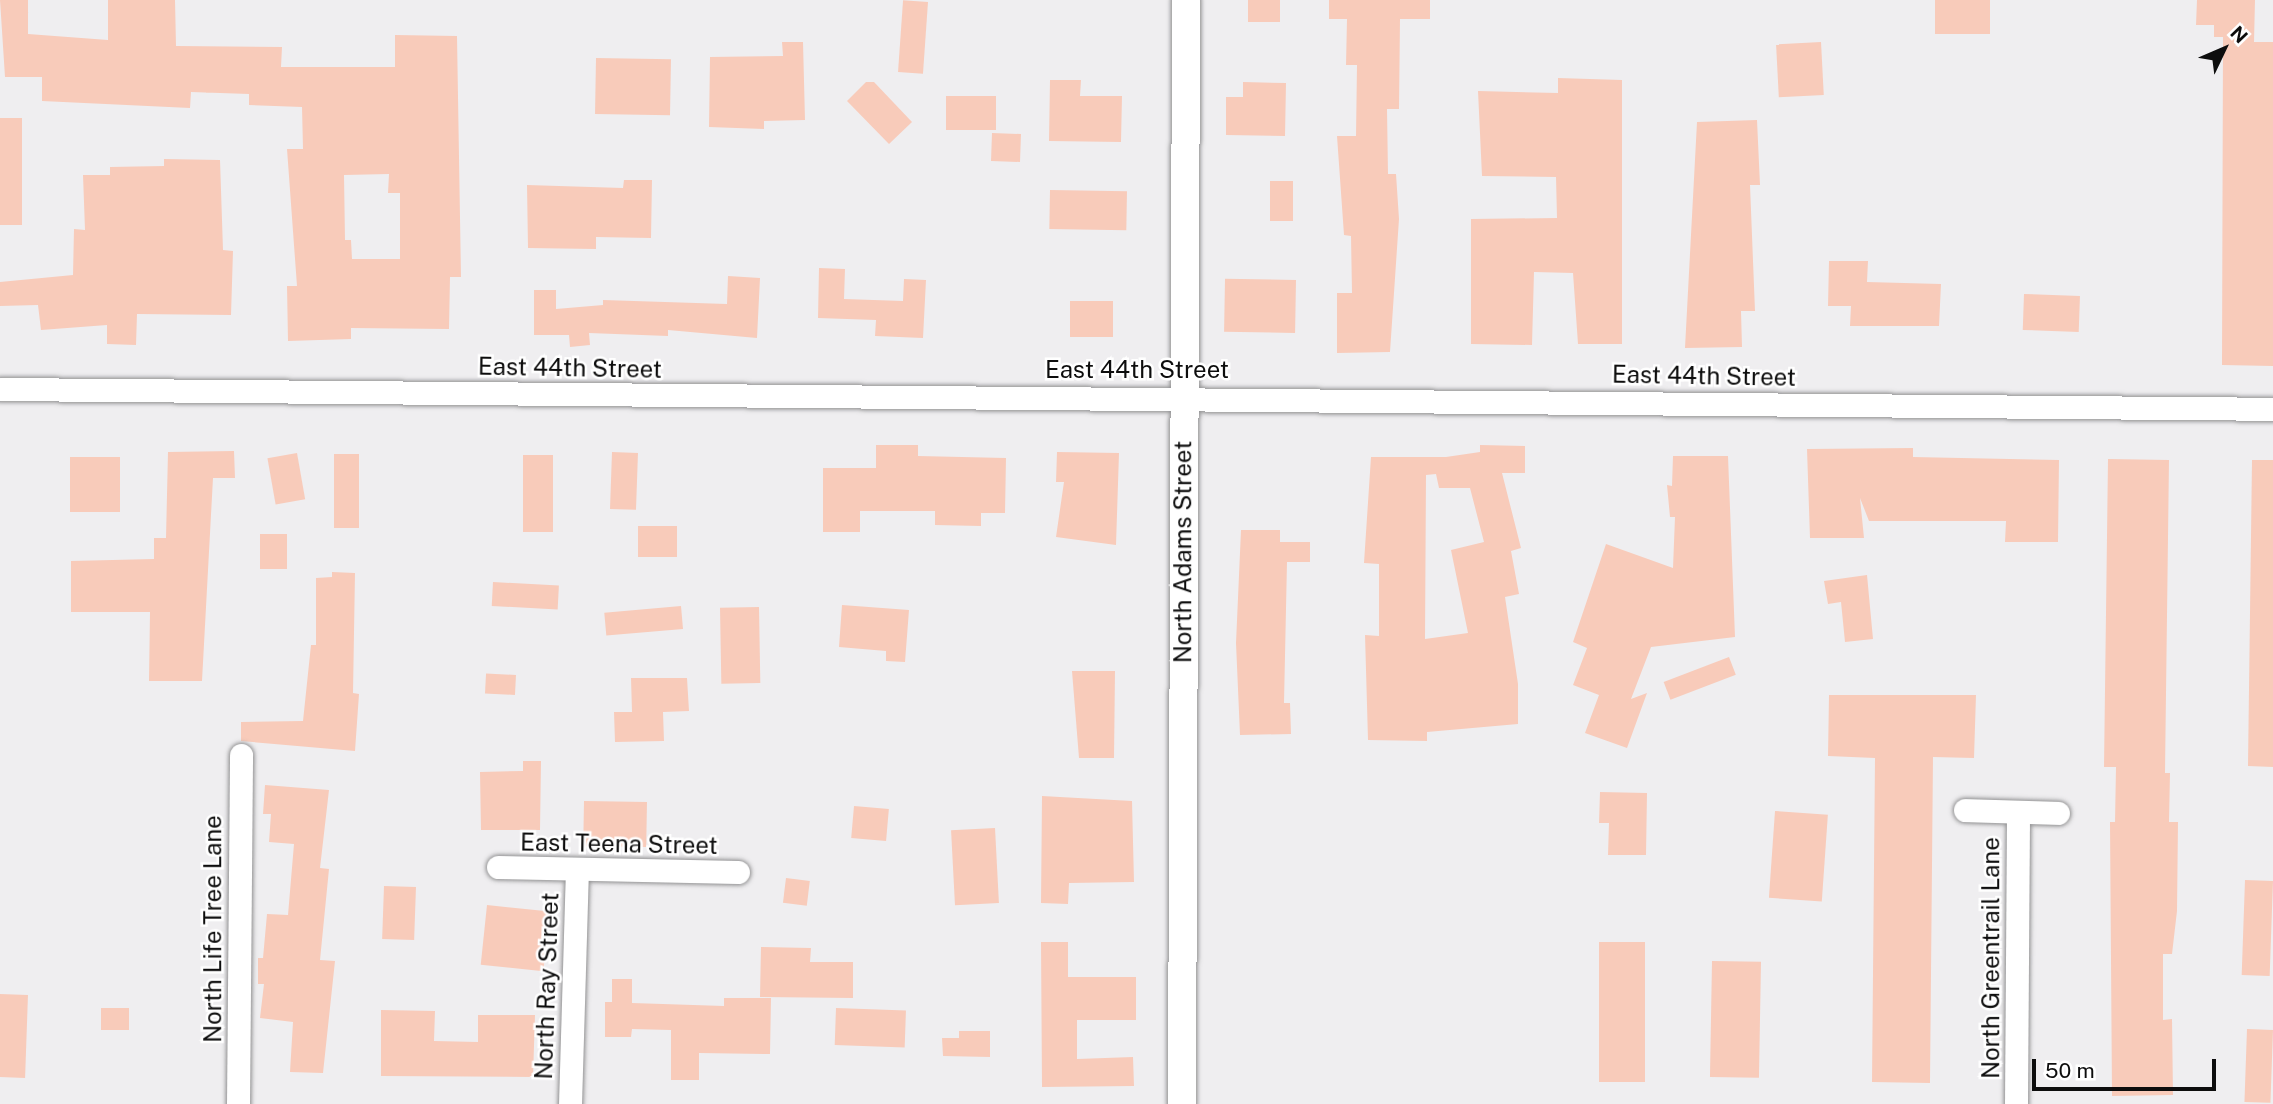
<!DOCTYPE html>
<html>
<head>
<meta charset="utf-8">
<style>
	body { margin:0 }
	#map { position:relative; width:2273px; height:1104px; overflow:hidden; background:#efeef0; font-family:"Public Sans",sans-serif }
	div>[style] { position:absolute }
	.building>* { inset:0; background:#f8cbba; transform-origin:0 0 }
	.roads { filter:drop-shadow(0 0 2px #939394) drop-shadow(0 0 2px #939394) }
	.minor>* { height:23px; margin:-11.5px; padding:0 11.5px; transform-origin:11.5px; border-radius:11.5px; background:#fff }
	.tertiary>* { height:28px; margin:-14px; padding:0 14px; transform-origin:14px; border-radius:14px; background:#fff }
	span { translate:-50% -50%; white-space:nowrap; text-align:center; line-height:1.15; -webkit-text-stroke:5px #fff; paint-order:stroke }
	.street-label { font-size:24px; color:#0d0d0d }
	.north { position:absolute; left:2189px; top:14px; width:70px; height:70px; -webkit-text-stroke:5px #fff; paint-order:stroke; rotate:46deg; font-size:19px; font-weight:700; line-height:28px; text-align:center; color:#0d0d0d }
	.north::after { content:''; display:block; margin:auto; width:24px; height:32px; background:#0d0d0d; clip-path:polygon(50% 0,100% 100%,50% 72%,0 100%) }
	.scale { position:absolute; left:2032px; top:1059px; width:184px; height:32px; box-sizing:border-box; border:4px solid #0d0d0d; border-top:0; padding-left:9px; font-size:21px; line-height:24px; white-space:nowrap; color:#0d0d0d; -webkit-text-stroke:5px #fff; paint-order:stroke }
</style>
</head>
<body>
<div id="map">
	<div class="building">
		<i style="clip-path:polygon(evenodd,0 0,28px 0,28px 34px,108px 40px,108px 0,175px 0,176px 46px,282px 47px,281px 67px,395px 67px,395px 35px,457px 36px,461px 277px,450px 277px,449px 329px,351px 328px,351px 339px,288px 341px,287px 286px,297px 286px,287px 149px,303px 149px,302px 107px,249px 105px,249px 94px,191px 92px,190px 108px,42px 101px,42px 77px,5px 77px,0 0,389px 174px,388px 193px,400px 193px,400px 259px,352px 259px,351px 240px,345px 240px,344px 175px,389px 174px)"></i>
		<i style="left:1248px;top:0;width:32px;height:22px"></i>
		<i style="clip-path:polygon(1329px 0,1430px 0,1430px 19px,1400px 19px,1399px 109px,1387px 109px,1388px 174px,1396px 174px,1399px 219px,1390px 352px,1337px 353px,1337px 293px,1352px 293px,1351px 236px,1344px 235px,1337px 136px,1356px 136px,1357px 65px,1346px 65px,1347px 19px,1329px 19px)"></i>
		<i style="left:1935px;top:0;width:55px;height:34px"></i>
		<i style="clip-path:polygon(2197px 0,2255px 0,2254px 42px,2273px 42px,2273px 366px,2222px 365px,2223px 37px,2214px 37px,2214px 25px,2196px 25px)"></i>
		<i style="left:928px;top:2px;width:72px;height:25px;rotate:94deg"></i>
		<i style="clip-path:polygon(782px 42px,803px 42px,805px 120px,764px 121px,764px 129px,709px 127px,710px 57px,783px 56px)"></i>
		<i style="left:1821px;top:42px;width:53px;height:45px;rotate:87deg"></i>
		<i style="left:596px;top:58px;width:75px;height:56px;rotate:1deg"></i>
		<i style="clip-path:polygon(1558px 78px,1622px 80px,1622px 344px,1578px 344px,1573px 273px,1534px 272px,1532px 345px,1471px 344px,1471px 219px,1557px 218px,1556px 177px,1482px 176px,1478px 91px,1558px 93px)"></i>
		<i style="clip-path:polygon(1050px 80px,1081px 80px,1080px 96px,1122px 96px,1121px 142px,1049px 141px)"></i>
		<i style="clip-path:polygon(866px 82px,874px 82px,912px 122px,889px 144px,847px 101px)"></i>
		<i style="clip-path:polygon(1243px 82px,1286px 83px,1285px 136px,1226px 135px,1226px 97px,1243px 97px)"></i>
		<i style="left:946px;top:96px;width:50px;height:34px"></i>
		<i style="left:0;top:118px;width:22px;height:107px"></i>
		<i style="clip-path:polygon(1757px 120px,1760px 185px,1750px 185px,1755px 311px,1741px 311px,1742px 347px,1685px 348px,1697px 122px)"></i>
		<i style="left:992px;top:133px;width:29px;height:28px;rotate:2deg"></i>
		<i style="clip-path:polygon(164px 159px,220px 160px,223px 250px,233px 251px,231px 315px,137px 314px,136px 345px,107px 344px,107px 325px,41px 330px,38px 305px,0 306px,0 282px,73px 275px,74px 229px,85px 230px,83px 175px,110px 175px,110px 167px,164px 166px)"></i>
		<i style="clip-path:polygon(624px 180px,652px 180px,651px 238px,596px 237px,596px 249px,528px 248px,527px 185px,623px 188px)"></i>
		<i style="left:1270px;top:181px;width:23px;height:40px"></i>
		<i style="left:1050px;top:190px;width:77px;height:39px;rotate:1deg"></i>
		<i style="clip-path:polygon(1829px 261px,1868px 261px,1867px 282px,1941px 284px,1939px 326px,1850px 326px,1851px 306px,1828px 306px)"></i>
		<i style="clip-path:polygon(819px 268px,845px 269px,844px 299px,903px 301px,904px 279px,926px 280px,923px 338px,875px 336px,876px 320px,818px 318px)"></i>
		<i style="clip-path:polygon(728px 276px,760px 278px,757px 338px,668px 330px,668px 336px,589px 333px,590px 345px,570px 347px,569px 335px,534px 335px,534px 290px,556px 290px,556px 309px,603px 305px,603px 300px,727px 304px)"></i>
		<i style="left:1296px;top:280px;width:53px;height:71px;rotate:91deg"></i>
		<i style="left:2024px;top:294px;width:56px;height:36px;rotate:2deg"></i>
		<i style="left:1070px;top:301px;width:43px;height:36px"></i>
		<i style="clip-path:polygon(876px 445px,918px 445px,918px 456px,1006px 458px,1005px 513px,981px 513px,981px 526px,935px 525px,935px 511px,860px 511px,860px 532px,823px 532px,823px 468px,876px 468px)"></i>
		<i style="clip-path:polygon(evenodd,1480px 445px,1525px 446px,1525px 473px,1502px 473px,1521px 548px,1511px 551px,1519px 594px,1505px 597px,1518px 684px,1518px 724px,1427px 732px,1427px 741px,1368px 740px,1365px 635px,1379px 636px,1379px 564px,1364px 563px,1371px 457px,1446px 457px,1480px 452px,1480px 445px,1436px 474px,1439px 488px,1470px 488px,1484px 542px,1451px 550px,1468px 633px,1425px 639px,1426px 475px,1436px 474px)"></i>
		<i style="clip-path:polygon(1913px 448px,1913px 457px,2059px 460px,2058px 542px,2005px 542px,2006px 521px,1869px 521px,1860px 498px,1864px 538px,1810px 538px,1807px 449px)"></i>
		<i style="clip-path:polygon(234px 451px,235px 478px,213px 478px,202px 681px,149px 681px,150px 612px,71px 612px,71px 561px,154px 559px,154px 538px,166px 538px,168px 452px)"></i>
		<i style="left:612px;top:452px;width:26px;height:57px;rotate:2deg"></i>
		<i style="clip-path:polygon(1057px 452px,1119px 453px,1116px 545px,1056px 537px,1064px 482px,1056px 482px)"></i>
		<i style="left:297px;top:453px;width:47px;height:30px;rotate:80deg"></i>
		<i style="left:334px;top:454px;width:25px;height:74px"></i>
		<i style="left:523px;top:455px;width:30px;height:77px"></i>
		<i style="clip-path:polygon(1673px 456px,1728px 456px,1735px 637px,1651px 647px,1631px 699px,1647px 693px,1627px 748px,1585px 733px,1599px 695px,1573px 685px,1587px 648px,1573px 642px,1606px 544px,1673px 568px,1675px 517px,1670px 517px,1667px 485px,1672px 486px)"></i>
		<i style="left:120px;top:457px;width:55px;height:50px;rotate:90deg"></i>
		<i style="clip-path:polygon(2108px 459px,2169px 460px,2165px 773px,2170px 773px,2169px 822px,2178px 822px,2177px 911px,2172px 954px,2163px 954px,2163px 1020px,2172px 1019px,2173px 1095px,2112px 1096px,2110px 822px,2115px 822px,2116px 767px,2104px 767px)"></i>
		<i style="clip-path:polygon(2252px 460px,2273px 460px,2273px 767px,2248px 766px)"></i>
		<i style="left:638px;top:526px;width:39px;height:31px"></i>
		<i style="clip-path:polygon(1241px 530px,1280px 530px,1280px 542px,1310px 542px,1310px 562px,1287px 562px,1284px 703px,1290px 703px,1291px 734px,1240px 735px,1236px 643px)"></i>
		<i style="left:260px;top:534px;width:27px;height:35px"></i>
		<i style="clip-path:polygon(332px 572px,355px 573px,353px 693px,359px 694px,355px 751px,241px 741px,241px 722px,303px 721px,311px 645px,316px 645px,316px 578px,332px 577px)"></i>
		<i style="clip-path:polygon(1867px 575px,1873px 639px,1845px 642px,1841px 602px,1828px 604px,1824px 581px)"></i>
		<i style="left:493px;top:582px;width:66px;height:24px;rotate:3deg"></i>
		<i style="clip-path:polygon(842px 605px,909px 610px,905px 662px,886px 661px,886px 651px,839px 647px)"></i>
		<i style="left:681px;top:606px;width:23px;height:77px;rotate:85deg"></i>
		<i style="left:759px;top:607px;width:76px;height:39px;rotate:89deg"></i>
		<i style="left:1729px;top:657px;width:19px;height:70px;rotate:69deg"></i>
		<i style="clip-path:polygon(1072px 671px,1115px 671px,1114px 758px,1079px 758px)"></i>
		<i style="left:516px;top:675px;width:20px;height:30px;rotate:93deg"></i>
		<i style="clip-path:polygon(631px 678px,687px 678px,689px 711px,663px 712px,664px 741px,615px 742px,614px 712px,632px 712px)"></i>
		<i style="clip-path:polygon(1829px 695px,1976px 695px,1974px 758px,1933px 757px,1930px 1083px,1872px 1082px,1875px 758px,1828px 756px)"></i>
		<i style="clip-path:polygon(523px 761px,541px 761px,540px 830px,481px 830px,480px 772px,523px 771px)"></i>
		<i style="clip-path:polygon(265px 785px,329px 790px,320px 868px,329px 869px,320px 960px,335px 961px,323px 1073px,290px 1072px,293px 1022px,260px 1018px,264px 984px,258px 984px,258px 958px,263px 958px,267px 914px,288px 915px,294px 844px,269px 842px,271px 814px,263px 814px)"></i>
		<i style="clip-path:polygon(1600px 792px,1647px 793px,1646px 855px,1608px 855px,1609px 823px,1599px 823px)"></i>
		<i style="clip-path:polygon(1042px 796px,1132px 801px,1134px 882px,1069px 883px,1068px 904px,1041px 903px)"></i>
		<i style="left:584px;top:801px;width:63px;height:45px;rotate:1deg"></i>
		<i style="left:854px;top:806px;width:35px;height:32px;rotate:5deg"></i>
		<i style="left:1775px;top:811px;width:53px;height:87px;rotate:4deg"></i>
		<i style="left:995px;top:828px;width:75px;height:44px;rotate:87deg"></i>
		<i style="left:786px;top:878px;width:24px;height:25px;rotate:7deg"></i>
		<i style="left:2245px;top:880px;width:28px;height:95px;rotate:2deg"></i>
		<i style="left:384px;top:886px;width:32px;height:53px;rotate:2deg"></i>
		<i style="left:487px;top:905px;width:63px;height:60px;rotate:6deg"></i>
		<i style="clip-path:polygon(1041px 942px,1068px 942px,1068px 977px,1136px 977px,1136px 1020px,1077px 1020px,1077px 1059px,1133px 1057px,1134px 1086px,1042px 1087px)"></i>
		<i style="left:1599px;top:942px;width:46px;height:140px"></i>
		<i style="clip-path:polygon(761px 947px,811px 948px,810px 962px,853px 962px,853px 998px,760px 997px)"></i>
		<i style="left:1712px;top:961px;width:49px;height:116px;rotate:1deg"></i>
		<i style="clip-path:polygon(612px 979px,632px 979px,632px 1003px,724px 1006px,724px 998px,771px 998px,770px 1054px,699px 1053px,699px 1080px,671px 1080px,671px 1030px,632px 1029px,631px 1037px,605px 1037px,605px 1002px,612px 1002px)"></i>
		<i style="left:0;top:994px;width:28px;height:83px;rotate:2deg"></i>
		<i style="left:101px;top:1008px;width:28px;height:22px"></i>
		<i style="left:836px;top:1008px;width:70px;height:37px;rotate:2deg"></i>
		<i style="clip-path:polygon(381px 1010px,435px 1011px,434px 1041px,478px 1042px,478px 1015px,535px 1015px,533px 1077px,381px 1076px)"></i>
		<i style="left:2247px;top:1029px;width:26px;height:73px;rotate:2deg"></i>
		<i style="clip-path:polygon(959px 1031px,990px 1031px,990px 1057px,943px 1056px,942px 1038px,959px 1038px)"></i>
	</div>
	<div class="roads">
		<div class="minor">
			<i style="left:0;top:389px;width:2273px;rotate:0.5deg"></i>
			<i style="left:1965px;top:810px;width:93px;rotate:1.8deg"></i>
			<i style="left:498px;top:867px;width:240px;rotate:1.2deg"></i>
			<i style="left:238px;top:1104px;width:349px;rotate:-89.5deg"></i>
			<i style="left:570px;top:1104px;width:235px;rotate:-88.3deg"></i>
			<i style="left:2016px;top:1104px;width:292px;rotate:-89.6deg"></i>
		</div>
		<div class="tertiary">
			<i style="left:1182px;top:1104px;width:1104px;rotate:-89.79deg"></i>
		</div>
	</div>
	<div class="street-label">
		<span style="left:570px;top:368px;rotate:1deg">East 44th Street</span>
		<span style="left:1137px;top:370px">East 44th Street</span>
		<span style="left:1704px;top:376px;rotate:1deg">East 44th Street</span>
		<span style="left:1183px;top:552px;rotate:-90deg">North Adams Street</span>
		<span style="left:619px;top:844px;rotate:1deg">East Teena Street</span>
		<span style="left:213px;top:929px;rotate:-90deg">North Life Tree Lane</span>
		<span style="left:1991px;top:958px;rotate:-90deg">North Greentrail Lane</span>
		<span style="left:547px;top:986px;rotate:-88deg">North Ray Street</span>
	</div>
	<div class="north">N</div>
	<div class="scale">50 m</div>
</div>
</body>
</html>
